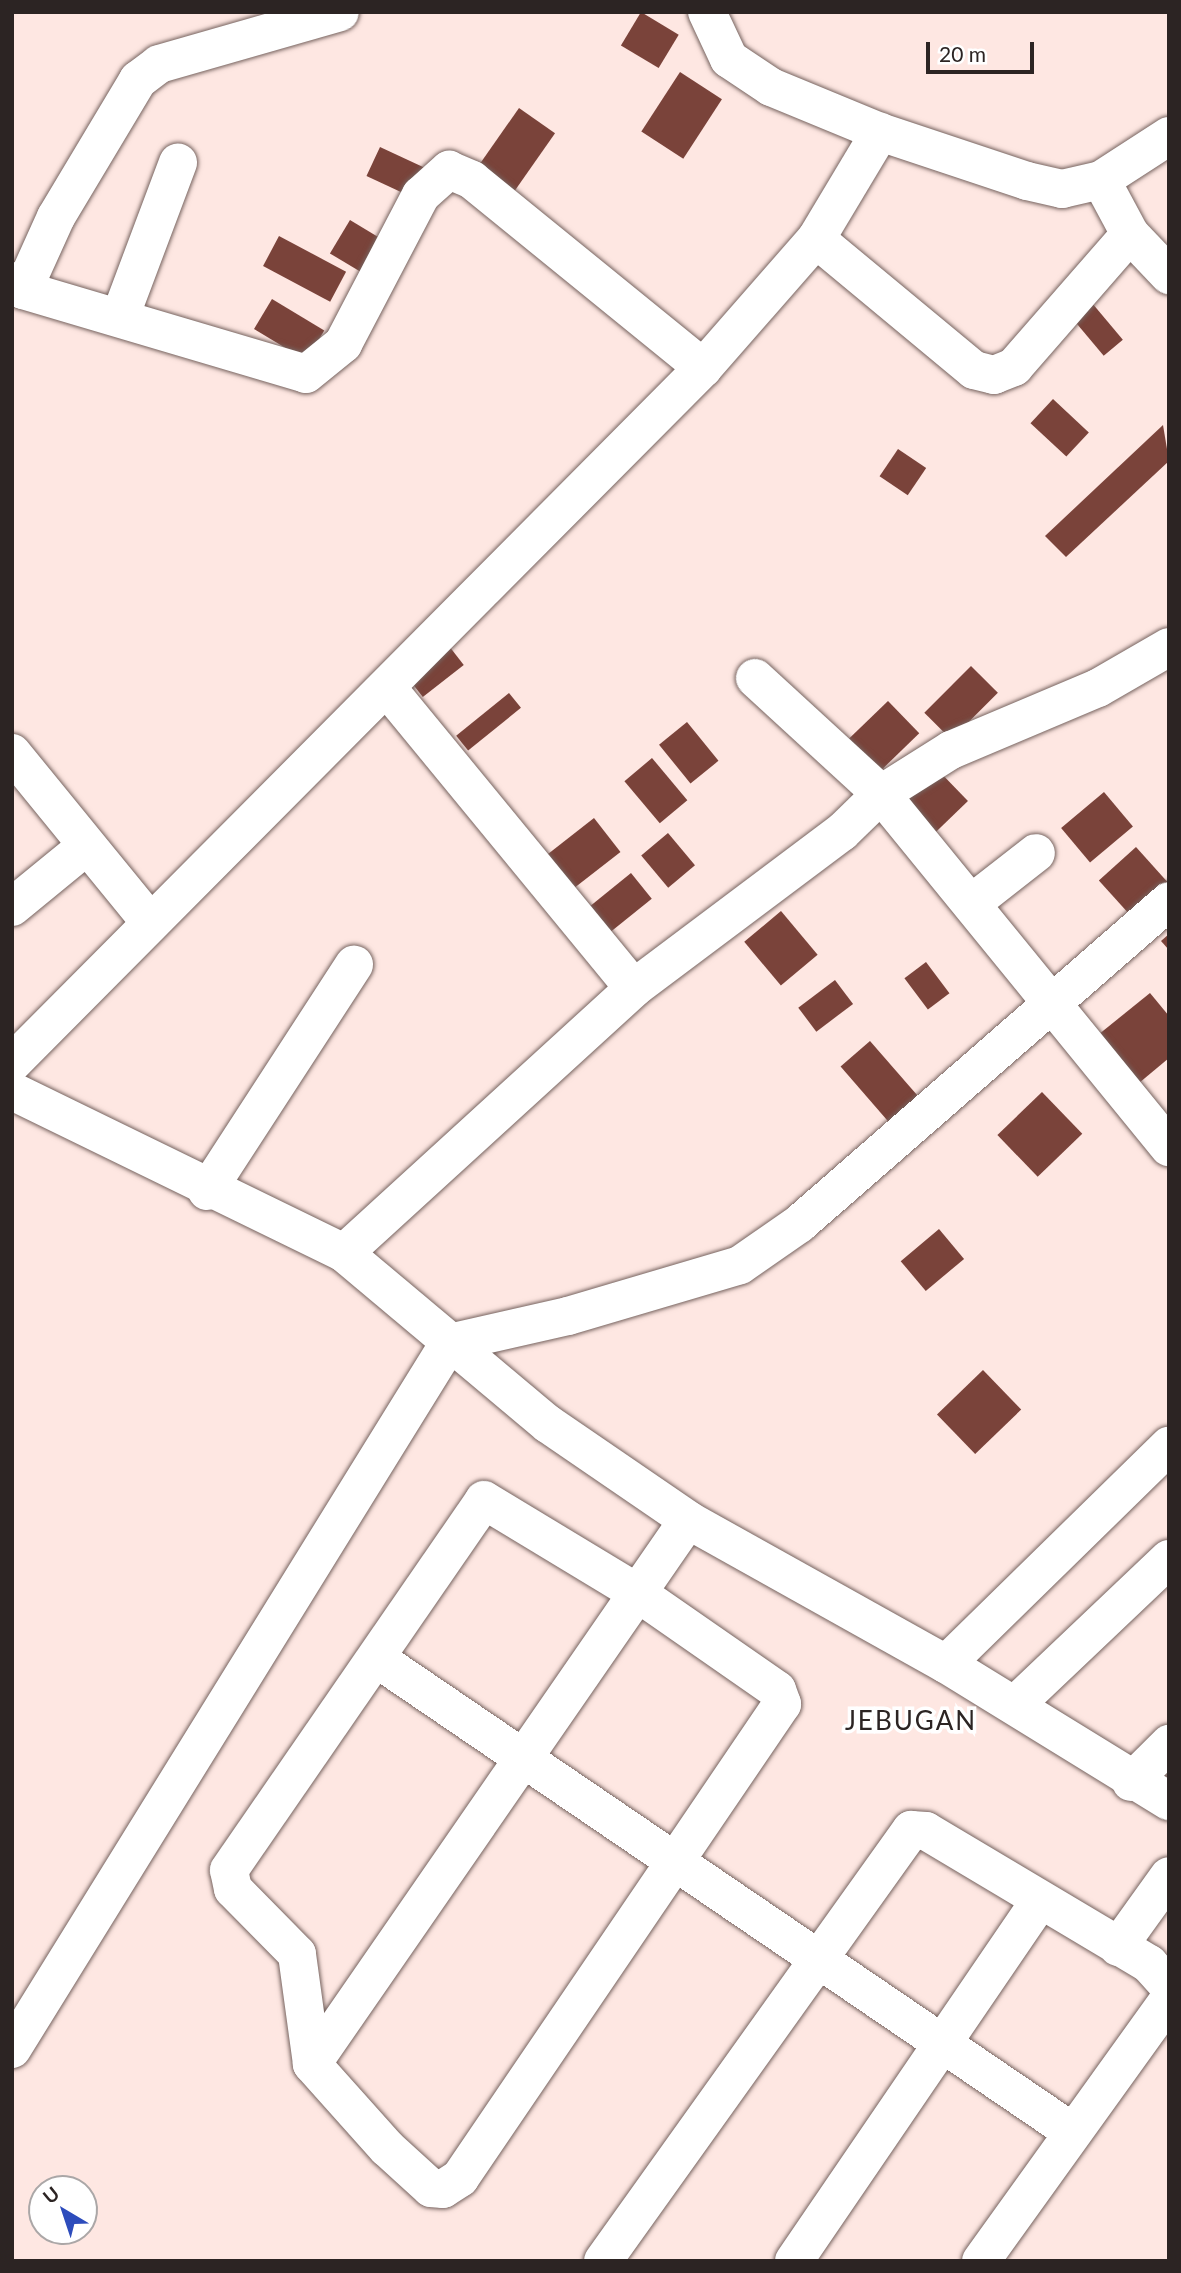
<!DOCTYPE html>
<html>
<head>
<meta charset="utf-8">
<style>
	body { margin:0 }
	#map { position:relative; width:1181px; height:2273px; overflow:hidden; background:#fee7e2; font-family:Lato,sans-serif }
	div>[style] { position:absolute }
	.building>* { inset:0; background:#7a433a; transform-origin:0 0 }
	.roads { filter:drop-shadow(0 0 2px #76635f) drop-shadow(0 0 2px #76635f) }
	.minor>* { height:38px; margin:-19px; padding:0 19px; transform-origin:19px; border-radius:19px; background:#fff }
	span { translate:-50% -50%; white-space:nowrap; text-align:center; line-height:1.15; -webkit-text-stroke:7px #fff; paint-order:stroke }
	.quarter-label { font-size:26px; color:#2c2423; letter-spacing:2px }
	.frame { position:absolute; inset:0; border:14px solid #2c2423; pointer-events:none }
	.north { position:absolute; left:28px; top:2175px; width:70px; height:70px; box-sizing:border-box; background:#fff; border:2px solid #aba7a7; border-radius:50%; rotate:321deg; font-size:19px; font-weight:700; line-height:28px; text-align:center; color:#2c2423 }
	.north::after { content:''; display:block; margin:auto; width:24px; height:32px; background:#2d4cbc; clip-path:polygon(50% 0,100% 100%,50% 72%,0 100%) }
	.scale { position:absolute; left:926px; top:42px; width:108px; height:32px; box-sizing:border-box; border:4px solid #2c2423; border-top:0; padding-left:9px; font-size:21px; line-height:24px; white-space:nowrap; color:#2c2423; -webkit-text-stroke:5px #fff; paint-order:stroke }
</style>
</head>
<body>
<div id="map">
	<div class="building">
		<i style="left:641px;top:12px;width:44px;height:39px;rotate:31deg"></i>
		<i style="left:680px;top:72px;width:50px;height:71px;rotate:33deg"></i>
		<i style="left:519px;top:108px;width:44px;height:73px;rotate:35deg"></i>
		<i style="left:380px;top:147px;width:51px;height:32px;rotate:25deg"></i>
		<i style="left:350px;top:220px;width:43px;height:39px;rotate:31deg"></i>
		<i style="left:279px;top:236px;width:76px;height:34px;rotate:28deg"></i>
		<i style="left:272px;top:299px;width:61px;height:35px;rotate:31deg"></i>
		<i style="left:1092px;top:303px;width:48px;height:25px;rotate:50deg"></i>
		<i style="left:1053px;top:399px;width:49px;height:33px;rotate:43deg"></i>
		<i style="clip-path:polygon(1163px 425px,1169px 461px,1066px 557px,1045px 536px)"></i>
		<i style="left:898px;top:449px;width:34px;height:33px;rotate:34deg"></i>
		<i style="left:449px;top:646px;width:24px;height:52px;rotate:52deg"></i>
		<i style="left:971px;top:666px;width:38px;height:66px;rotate:45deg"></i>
		<i style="left:509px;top:693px;width:19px;height:68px;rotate:51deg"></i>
		<i style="left:888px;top:701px;width:45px;height:54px;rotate:46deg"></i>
		<i style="left:687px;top:722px;width:50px;height:36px;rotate:51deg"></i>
		<i style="left:652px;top:758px;width:55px;height:36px;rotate:50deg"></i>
		<i style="left:936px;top:768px;width:46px;height:45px;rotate:46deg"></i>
		<i style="left:1104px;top:792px;width:45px;height:56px;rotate:50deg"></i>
		<i style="left:594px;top:818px;width:43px;height:62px;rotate:52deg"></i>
		<i style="left:668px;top:833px;width:42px;height:35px;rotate:50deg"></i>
		<i style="left:1136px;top:847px;width:50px;height:50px;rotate:48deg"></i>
		<i style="left:631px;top:873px;width:33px;height:52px;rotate:51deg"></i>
		<i style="left:781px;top:911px;width:57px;height:48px;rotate:50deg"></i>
		<i style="clip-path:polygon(1169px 934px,1169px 950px,1161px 941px)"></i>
		<i style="left:926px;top:962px;width:39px;height:27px;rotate:53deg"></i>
		<i style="left:835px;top:980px;width:30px;height:46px;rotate:53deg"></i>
		<i style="clip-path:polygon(1150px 993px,1169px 1016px,1169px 1058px,1133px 1088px,1093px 1039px)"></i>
		<i style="left:870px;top:1041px;width:76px;height:39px;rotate:49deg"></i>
		<i style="left:1042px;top:1092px;width:58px;height:62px;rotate:46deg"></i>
		<i style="left:939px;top:1229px;width:39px;height:50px;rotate:50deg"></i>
		<i style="left:983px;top:1370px;width:55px;height:64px;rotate:46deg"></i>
	</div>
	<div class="roads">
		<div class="minor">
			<i style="left:707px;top:12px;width:52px;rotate:64.9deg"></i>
			<i style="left:729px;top:59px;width:50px;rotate:33.7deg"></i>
			<i style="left:771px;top:87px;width:118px;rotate:22.4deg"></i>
			<i style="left:880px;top:132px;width:155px;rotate:18.4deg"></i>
			<i style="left:1027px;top:181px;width:36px;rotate:13deg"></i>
			<i style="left:1062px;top:189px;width:40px;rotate:-13deg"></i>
			<i style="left:1101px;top:180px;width:81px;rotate:-32.9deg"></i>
			<i style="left:1130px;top:234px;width:57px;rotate:46.4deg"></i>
			<i style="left:816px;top:239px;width:205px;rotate:39.7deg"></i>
			<i style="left:974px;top:370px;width:21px;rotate:14deg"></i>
			<i style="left:994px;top:375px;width:22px;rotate:-22deg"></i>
			<i style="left:1014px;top:367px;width:176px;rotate:-48.9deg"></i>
			<i style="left:1130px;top:234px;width:61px;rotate:-118.2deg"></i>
			<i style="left:12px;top:281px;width:14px;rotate:39deg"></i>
			<i style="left:23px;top:290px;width:295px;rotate:16.5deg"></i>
			<i style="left:306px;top:374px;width:48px;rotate:-39deg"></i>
			<i style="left:343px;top:344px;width:168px;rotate:-62.4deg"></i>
			<i style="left:421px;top:195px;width:38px;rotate:-42deg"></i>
			<i style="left:449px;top:170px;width:25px;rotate:23deg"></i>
			<i style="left:472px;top:180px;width:298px;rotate:39.1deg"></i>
			<i style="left:23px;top:290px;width:80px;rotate:-65.7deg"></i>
			<i style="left:56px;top:217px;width:160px;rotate:-59.1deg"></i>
			<i style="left:138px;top:80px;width:26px;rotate:-37deg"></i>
			<i style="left:159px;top:64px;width:188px;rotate:-16deg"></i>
			<i style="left:120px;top:317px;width:165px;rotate:-69.4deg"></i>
			<i style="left:755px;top:678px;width:171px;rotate:42.6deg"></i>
			<i style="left:881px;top:794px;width:456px;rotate:50.8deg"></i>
			<i style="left:388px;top:689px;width:387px;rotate:50.6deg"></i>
			<i style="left:12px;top:753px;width:215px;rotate:50.8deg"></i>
			<i style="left:972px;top:903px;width:81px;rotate:-38deg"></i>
			<i style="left:12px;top:907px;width:93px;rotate:-39.3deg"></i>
			<i style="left:12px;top:1063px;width:980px;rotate:-45.17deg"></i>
			<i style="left:703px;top:368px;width:171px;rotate:-48.8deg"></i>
			<i style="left:816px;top:239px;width:125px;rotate:-59.1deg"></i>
			<i style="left:12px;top:1091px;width:369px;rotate:26deg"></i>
			<i style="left:344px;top:1253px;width:266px;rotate:40deg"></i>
			<i style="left:548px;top:1424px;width:170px;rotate:34.4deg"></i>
			<i style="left:688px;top:1520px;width:295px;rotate:29.2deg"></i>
			<i style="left:946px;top:1664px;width:262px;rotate:31.6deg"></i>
			<i style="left:207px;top:1191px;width:270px;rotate:-57deg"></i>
			<i style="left:344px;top:1253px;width:393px;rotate:-42.4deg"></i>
			<i style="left:634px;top:988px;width:260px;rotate:-36.9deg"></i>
			<i style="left:842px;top:832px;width:54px;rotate:-44.3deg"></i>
			<i style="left:881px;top:794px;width:83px;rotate:-32.2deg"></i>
			<i style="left:951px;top:750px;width:160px;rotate:-22.9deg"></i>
			<i style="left:1098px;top:688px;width:82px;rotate:-30deg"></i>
			<i style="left:484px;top:1500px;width:181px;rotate:31.2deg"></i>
			<i style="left:639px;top:1594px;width:168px;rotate:34.8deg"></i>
			<i style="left:777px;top:1690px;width:15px;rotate:70deg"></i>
			<i style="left:782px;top:1704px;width:573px;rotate:124.19deg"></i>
			<i style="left:460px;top:2178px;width:20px;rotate:147deg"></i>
			<i style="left:443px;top:2189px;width:12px;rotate:-175deg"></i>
			<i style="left:431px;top:2188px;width:59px;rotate:-137.7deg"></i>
			<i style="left:387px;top:2148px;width:113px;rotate:-131.8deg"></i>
			<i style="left:312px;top:2064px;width:111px;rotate:-97.8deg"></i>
			<i style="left:297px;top:1954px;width:91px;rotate:-134.6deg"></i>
			<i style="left:233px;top:1889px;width:19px;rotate:-102deg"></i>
			<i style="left:229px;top:1870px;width:449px;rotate:-55.4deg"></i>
			<i style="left:376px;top:1658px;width:841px;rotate:34.24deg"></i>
			<i style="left:946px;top:1664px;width:312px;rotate:-44.4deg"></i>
			<i style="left:1015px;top:1705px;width:212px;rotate:-43.5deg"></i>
			<i style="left:1131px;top:1782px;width:54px;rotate:-45deg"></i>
			<i style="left:1118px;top:1947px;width:87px;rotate:-54.3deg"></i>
			<i style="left:12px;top:2049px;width:830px;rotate:-58.24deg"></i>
			<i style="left:449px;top:1343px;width:122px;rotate:-12.8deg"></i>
			<i style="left:568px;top:1316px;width:179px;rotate:-16.5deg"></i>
			<i style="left:740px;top:1265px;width:72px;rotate:-34.8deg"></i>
			<i style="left:799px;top:1224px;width:491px;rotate:-41.1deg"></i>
			<i style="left:312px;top:2064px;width:661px;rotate:-55.35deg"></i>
			<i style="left:603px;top:2261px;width:530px;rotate:-54.45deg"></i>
			<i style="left:911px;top:1830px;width:15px;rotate:4deg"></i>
			<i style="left:926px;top:1831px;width:260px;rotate:30.8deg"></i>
			<i style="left:1149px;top:1964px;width:30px;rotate:48deg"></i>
			<i style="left:794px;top:2261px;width:435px;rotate:-55.7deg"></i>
			<i style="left:981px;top:2261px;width:322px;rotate:-54.3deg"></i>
		</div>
	</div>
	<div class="quarter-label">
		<span style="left:911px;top:1721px">JEBUGAN</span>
	</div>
	<div class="frame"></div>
	<div class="north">U</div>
	<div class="scale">20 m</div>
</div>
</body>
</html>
